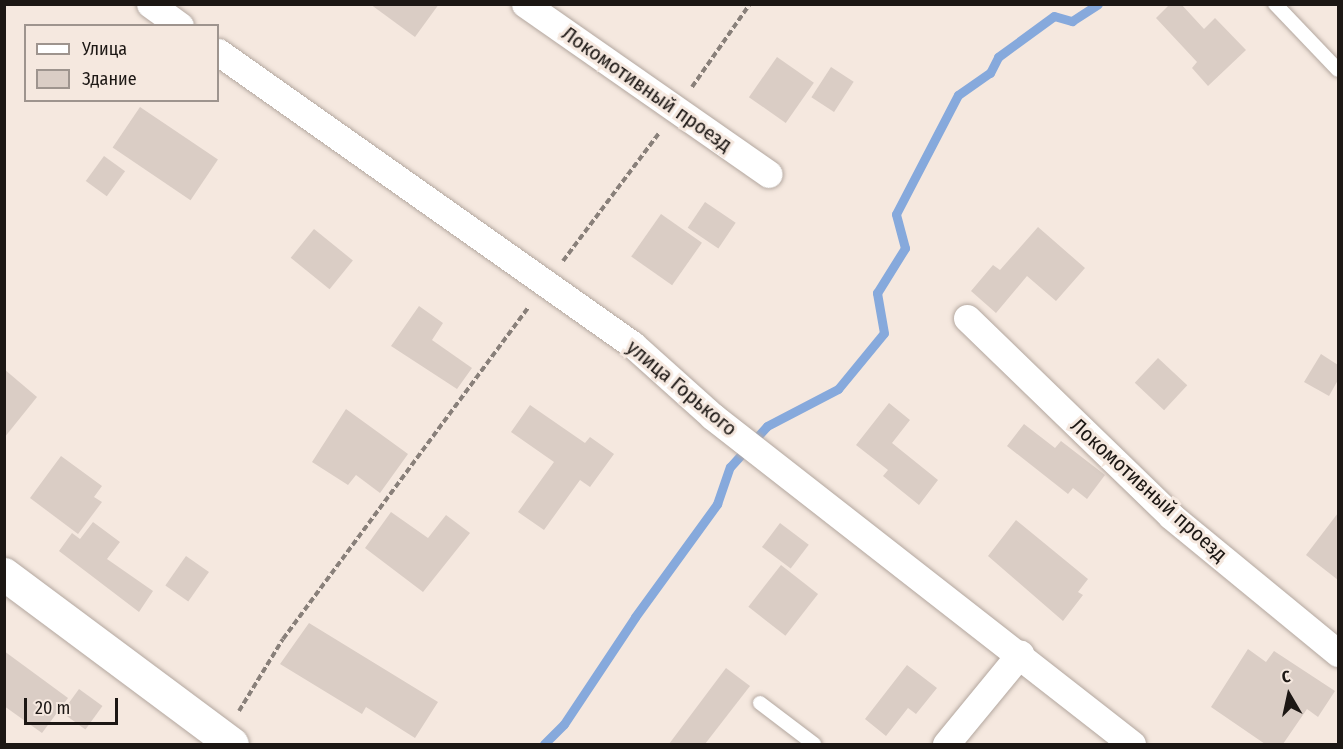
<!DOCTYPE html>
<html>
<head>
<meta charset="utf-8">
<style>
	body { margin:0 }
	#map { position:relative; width:1343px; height:749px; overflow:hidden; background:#f5e8df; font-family:"Fira Sans Condensed",sans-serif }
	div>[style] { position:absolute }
	.stream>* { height:9px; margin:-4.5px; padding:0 4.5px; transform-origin:4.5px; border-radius:4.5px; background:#86a9dc }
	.building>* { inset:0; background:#dacdc5; transform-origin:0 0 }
	.path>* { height:4px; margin-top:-2px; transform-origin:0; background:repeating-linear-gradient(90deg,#89807a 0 6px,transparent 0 9px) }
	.roads { filter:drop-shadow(0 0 2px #b3a79f) drop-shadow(0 0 2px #b3a79f) }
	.service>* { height:14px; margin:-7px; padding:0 7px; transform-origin:7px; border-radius:7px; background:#fff }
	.minor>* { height:27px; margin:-13.5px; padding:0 13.5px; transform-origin:13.5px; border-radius:13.5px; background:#fff }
	.tertiary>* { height:33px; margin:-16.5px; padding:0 16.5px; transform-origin:16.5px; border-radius:16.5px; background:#fff }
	span { translate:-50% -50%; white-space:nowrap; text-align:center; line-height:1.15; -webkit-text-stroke:6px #f5e8df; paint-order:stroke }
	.street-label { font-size:21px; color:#1c1714 }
	.frame { position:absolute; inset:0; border:6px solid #1c1714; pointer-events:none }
	.legend { position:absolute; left:24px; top:24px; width:195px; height:78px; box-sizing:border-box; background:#f5e8df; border:2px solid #9e948e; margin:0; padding:8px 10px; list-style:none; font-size:18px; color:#1c1714 }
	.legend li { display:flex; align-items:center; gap:12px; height:30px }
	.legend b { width:30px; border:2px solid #9e948e }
	.north { position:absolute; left:1259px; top:665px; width:60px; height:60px; -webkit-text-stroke:4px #f5e8df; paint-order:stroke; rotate:351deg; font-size:16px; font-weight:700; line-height:24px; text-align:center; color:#1c1714 }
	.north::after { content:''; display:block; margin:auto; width:21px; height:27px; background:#1c1714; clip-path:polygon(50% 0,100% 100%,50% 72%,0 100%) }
	.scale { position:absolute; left:24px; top:698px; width:94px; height:27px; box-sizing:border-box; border:3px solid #1c1714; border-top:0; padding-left:8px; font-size:18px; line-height:21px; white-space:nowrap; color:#1c1714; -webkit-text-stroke:4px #f5e8df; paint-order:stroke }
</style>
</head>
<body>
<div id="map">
	<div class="stream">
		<i style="left:544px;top:744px;width:28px;rotate:-45deg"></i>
		<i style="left:564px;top:724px;width:128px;rotate:-56.4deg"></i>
		<i style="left:635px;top:617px;width:140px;rotate:-54deg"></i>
		<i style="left:717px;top:504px;width:39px;rotate:-71deg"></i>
		<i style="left:730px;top:467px;width:55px;rotate:-47.9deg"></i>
		<i style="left:767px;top:426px;width:80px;rotate:-27.5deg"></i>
		<i style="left:838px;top:389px;width:72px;rotate:-50.6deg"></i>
		<i style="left:884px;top:333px;width:41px;rotate:-99.9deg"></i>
		<i style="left:877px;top:293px;width:53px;rotate:-58.1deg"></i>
		<i style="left:905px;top:248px;width:35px;rotate:-105deg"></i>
		<i style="left:896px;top:214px;width:134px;rotate:-62.5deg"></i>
		<i style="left:958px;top:95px;width:39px;rotate:-35deg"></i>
		<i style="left:990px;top:73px;width:18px;rotate:-63deg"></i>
		<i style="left:998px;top:57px;width:69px;rotate:-36.2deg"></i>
		<i style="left:1054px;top:16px;width:19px;rotate:16deg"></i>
		<i style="left:1072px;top:21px;width:31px;rotate:-33deg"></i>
	</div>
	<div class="building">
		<i style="clip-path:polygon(370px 4px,439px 4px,415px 37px)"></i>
		<i style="clip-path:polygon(1170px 4px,1181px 4px,1204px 29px,1215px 18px,1246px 50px,1208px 86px,1192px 68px,1197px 62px,1156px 18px)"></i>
		<i style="left:777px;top:57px;width:45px;height:49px;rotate:35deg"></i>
		<i style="left:831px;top:67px;width:27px;height:36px;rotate:33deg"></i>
		<i style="left:140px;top:107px;width:94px;height:49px;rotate:34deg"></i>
		<i style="left:104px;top:156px;width:26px;height:31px;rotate:36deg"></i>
		<i style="left:705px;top:202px;width:37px;height:31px;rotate:34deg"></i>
		<i style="left:661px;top:214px;width:50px;height:52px;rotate:35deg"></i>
		<i style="clip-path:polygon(1038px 227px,1085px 268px,1056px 301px,1027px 276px,996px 313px,971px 291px,993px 265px,1000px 270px)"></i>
		<i style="left:314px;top:229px;width:50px;height:37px;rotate:39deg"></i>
		<i style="clip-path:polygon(419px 306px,443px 323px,432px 340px,472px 368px,457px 389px,391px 346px)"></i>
		<i style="clip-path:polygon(1321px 354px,1338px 365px,1338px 380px,1329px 396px,1304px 382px)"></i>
		<i style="left:1158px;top:358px;width:40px;height:34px;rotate:43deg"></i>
		<i style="clip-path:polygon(4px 369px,37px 397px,4px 438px)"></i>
		<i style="clip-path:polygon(889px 403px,910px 420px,892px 443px,938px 480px,919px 505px,883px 476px,888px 470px,856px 445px)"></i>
		<i style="clip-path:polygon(530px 405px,585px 443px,590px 437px,614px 454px,590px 487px,580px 480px,544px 530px,518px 512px,554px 462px,511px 432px)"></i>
		<i style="clip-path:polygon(346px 409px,408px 454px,380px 493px,356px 475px,348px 485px,312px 462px)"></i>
		<i style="clip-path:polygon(1024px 424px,1055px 448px,1061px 441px,1105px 475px,1087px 499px,1073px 488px,1068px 494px,1007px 446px)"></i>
		<i style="clip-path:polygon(61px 456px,102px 486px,94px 497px,102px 502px,78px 534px,30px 498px)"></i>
		<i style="clip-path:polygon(391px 512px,428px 538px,446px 515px,470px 533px,423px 592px,365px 548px)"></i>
		<i style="clip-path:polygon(1338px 513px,1338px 580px,1306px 555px)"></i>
		<i style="clip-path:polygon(1016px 520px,1088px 579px,1078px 592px,1083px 595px,1063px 621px,988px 556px)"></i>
		<i style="clip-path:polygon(93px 522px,120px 542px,107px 559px,153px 591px,139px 612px,59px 551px,72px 533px,80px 539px)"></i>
		<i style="left:780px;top:523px;width:36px;height:30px;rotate:37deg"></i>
		<i style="left:186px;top:556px;width:28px;height:36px;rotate:35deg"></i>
		<i style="left:781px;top:565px;width:47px;height:53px;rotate:38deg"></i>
		<i style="clip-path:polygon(309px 623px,438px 702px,415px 738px,366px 707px,362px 714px,280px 664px)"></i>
		<i style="clip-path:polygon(1248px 649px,1266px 662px,1274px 651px,1335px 691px,1318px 717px,1307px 709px,1283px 744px,1265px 744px,1211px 707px)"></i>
		<i style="clip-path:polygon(4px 651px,68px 698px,42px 733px,4px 706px)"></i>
		<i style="clip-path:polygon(907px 665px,937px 688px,916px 714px,908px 708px,886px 736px,865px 719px)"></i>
		<i style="clip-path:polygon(726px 668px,750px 686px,705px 744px,669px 744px)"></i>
		<i style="left:79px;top:689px;width:29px;height:29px;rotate:36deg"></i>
	</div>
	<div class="path">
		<i style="left:692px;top:87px;width:101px;rotate:-55.1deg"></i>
		<i style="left:563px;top:261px;width:161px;rotate:-53.1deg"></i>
		<i style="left:239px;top:711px;width:84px;rotate:-58.6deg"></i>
		<i style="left:283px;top:639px;width:412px;rotate:-53.5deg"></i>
	</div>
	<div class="roads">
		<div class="service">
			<i style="left:1275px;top:4px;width:91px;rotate:46.3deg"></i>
			<i style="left:760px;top:703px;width:68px;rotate:37.2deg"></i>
		</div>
		<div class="minor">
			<i style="left:150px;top:4px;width:37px;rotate:36deg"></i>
			<i style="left:525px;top:4px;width:297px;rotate:34.9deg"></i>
			<i style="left:218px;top:52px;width:508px;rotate:35.22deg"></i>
			<i style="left:633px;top:345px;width:106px;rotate:41.9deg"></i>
			<i style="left:712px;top:416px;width:533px;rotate:37.99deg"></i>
			<i style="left:967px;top:318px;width:284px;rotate:44.1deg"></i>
			<i style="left:1171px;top:516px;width:216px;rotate:39.4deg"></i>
			<i style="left:946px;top:744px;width:117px;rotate:-50.6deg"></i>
		</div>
		<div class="tertiary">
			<i style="left:4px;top:574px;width:284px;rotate:36.7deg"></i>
		</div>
	</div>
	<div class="street-label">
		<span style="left:647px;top:89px;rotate:35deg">Локомотивный проезд</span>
		<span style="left:682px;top:388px;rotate:40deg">улица Горького</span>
		<span style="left:1149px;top:490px;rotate:42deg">Локомотивный проезд</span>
	</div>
	<div class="frame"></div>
	<ul class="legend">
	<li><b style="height:8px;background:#fff"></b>Улица</li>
	<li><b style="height:16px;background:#dacdc5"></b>Здание</li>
	</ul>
	<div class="north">С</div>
	<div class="scale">20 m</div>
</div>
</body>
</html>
